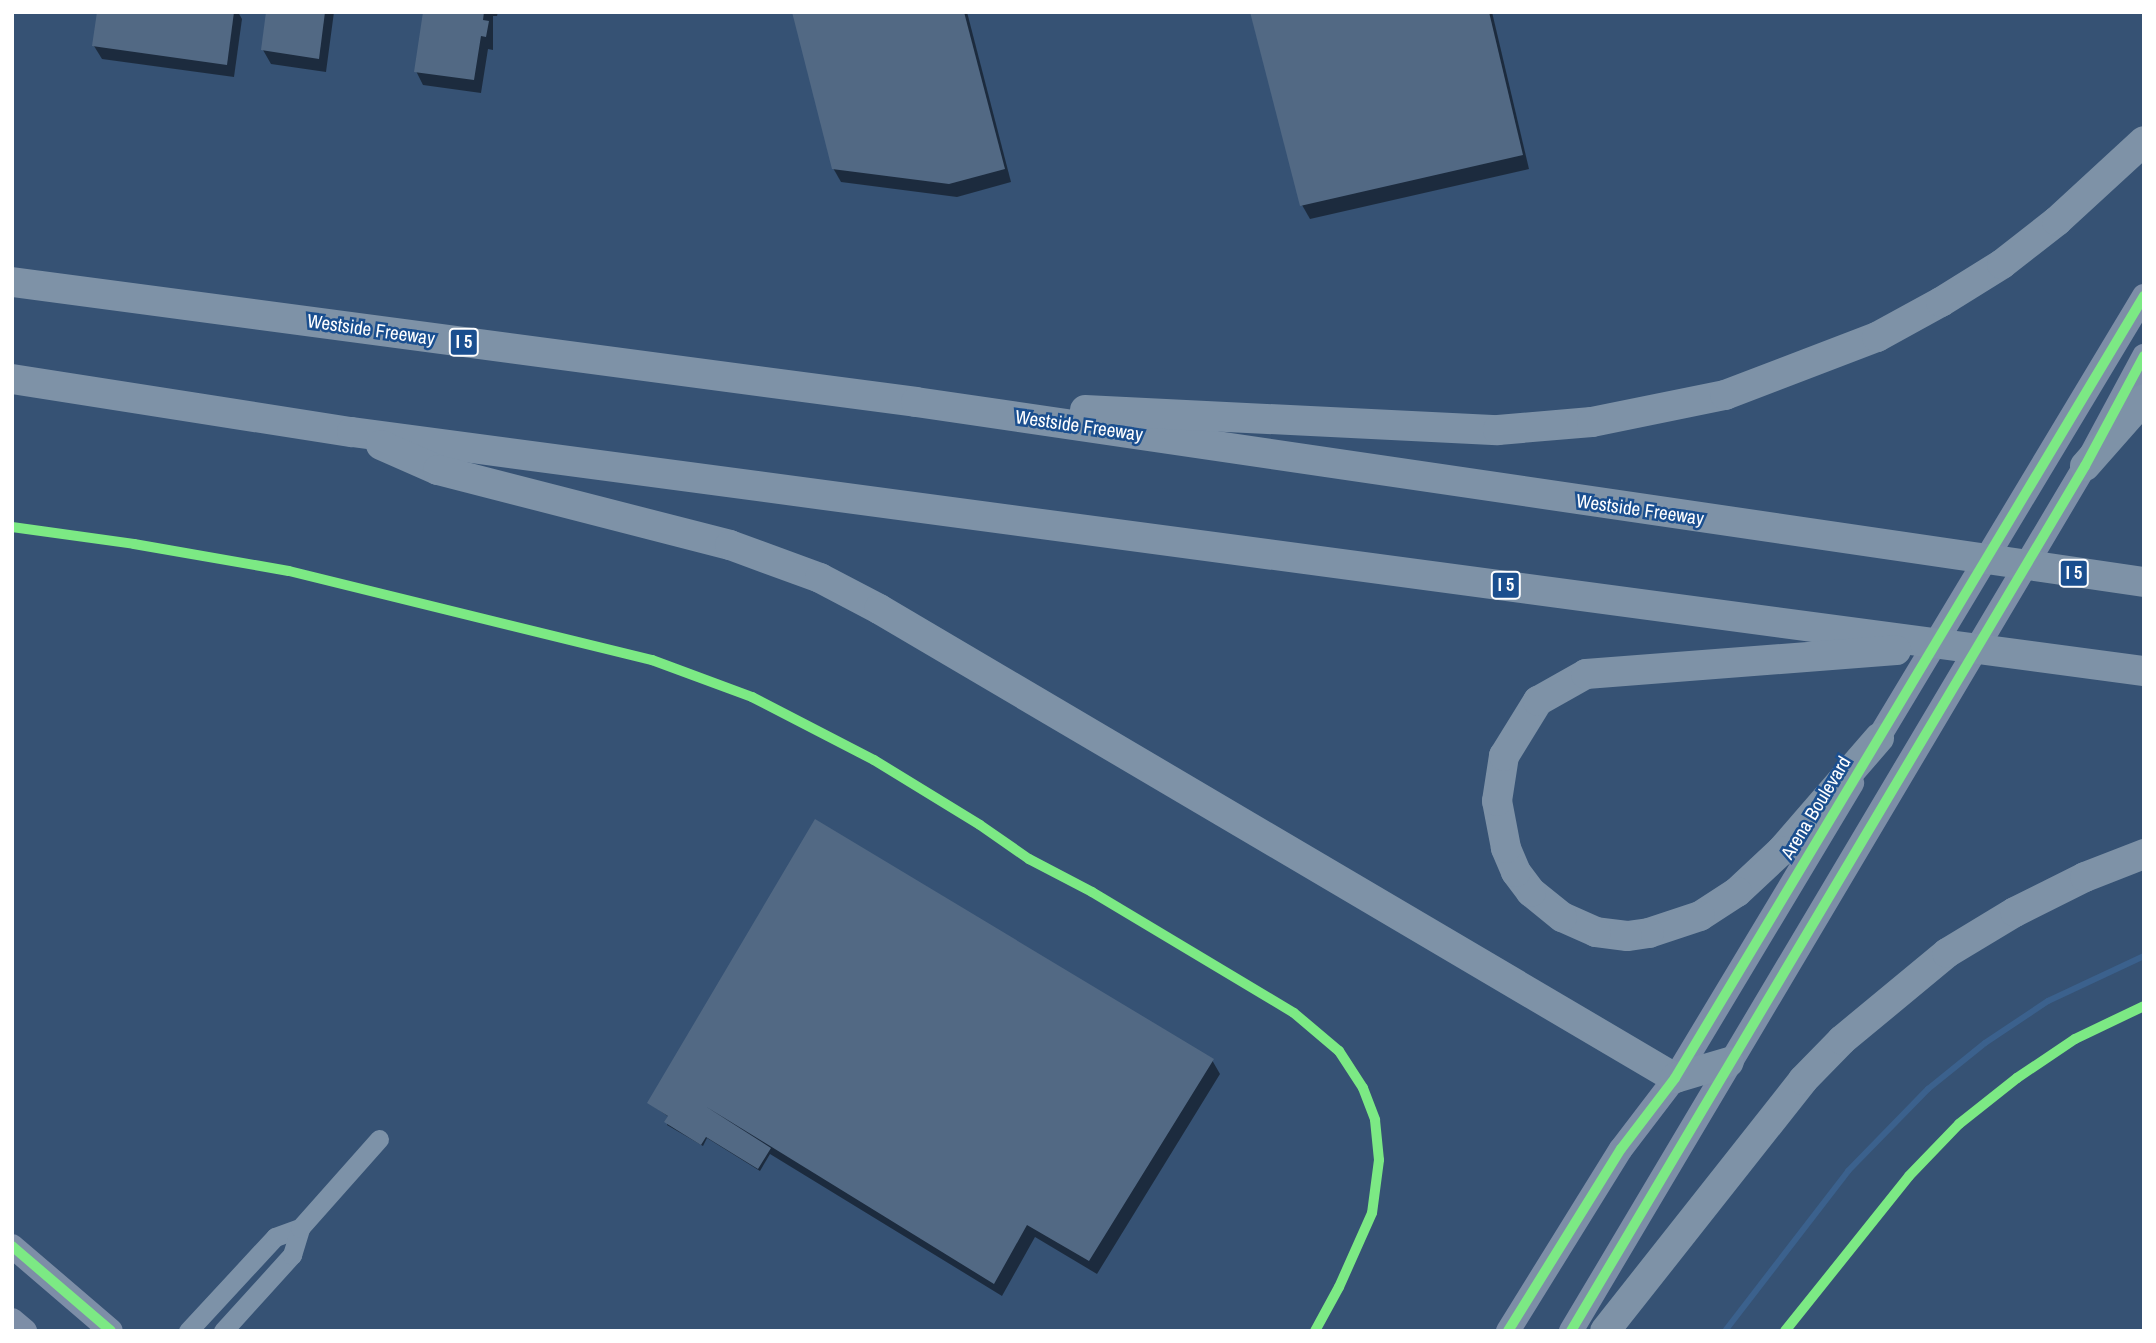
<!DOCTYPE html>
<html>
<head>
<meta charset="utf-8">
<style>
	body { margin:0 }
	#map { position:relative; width:2156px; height:1343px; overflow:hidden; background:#365274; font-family:"Archivo Narrow",sans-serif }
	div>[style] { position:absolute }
	.shadow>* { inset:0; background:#0007 }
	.stream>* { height:6px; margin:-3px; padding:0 3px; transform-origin:3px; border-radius:3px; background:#3b618d }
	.building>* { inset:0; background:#526984 }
	.minor>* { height:19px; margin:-9.5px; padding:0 9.5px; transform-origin:9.5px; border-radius:9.5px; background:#7d92a8 }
	.major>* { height:24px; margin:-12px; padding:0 12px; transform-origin:12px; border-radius:12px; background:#7d8ea7 }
	.highway>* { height:30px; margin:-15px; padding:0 15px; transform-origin:15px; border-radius:15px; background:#7e92a7 }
	.cycleway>* { height:10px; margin:-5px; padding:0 5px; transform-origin:5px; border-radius:5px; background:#7ce984 }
	span { translate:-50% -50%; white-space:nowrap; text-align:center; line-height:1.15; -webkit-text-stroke:5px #1b4f8f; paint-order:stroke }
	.shield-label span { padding:2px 5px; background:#1b4f8f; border:2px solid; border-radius:5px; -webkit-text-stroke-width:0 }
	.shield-label { font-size:18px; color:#fff; font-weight:700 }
	.street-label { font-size:19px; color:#fff }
	.frame { position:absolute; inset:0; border:14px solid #fff; pointer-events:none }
</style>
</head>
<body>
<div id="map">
	<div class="shadow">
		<i style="clip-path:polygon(99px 12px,238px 12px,242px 19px,234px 77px,102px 59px,94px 46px)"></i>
		<i style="clip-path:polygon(265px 12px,334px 12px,326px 72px,271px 64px,263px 50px,268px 16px)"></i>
		<i style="clip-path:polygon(424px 12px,498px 12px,497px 16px,493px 16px,493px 50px,488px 49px,481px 93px,423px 85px,416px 71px)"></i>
		<i style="clip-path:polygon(794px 12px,967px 12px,1011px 182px,957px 197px,841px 182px,833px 168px)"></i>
		<i style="clip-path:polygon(1252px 12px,1492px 12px,1529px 169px,1310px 219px,1302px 205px)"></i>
		<i style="clip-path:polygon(1212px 1060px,1220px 1074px,1097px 1274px,1035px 1237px,1002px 1296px,770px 1154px,760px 1171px,707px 1138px,703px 1146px,667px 1125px,669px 1117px,649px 1103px)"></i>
	</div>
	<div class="stream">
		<i style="left:1725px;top:1331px;width:202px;rotate:-52.4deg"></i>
		<i style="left:1848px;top:1171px;width:115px;rotate:-45.7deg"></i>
		<i style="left:1928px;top:1089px;width:73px;rotate:-38.9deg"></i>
		<i style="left:1985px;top:1043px;width:76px;rotate:-33.7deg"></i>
		<i style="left:2048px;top:1001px;width:106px;rotate:-25.1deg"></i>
	</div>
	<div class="building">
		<i style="clip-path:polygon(97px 12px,234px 12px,227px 65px,92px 46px)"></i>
		<i style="clip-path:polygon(266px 12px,325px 12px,319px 59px,261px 50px)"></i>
		<i style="clip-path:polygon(423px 12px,484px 12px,483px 20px,489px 21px,486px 37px,481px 36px,474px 80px,414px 72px)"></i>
		<i style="clip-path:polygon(792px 12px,964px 12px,1005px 169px,949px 184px,832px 169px)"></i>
		<i style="clip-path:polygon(1250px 12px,1489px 12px,1523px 155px,1300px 206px)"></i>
		<i style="clip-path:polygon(815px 819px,1214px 1059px,1089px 1261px,1027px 1225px,994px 1284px,705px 1106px,771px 1148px,758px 1169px,706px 1137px,701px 1145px,664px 1122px,668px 1116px,647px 1103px)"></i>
	</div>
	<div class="minor">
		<i style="left:188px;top:1331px;width:128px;rotate:-47.2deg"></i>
		<i style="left:275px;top:1237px;width:27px;rotate:-20deg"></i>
		<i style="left:223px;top:1331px;width:103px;rotate:-47.8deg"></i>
		<i style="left:292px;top:1255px;width:28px;rotate:-73deg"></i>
		<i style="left:300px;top:1228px;width:119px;rotate:-48.4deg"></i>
	</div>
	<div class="major">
		<i style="left:1870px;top:752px;width:532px;rotate:-59deg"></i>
		<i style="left:12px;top:1246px;width:130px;rotate:40.6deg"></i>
		<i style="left:12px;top:1320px;width:17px;rotate:40deg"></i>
		<i style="left:1508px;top:1331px;width:214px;rotate:-58.2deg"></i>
		<i style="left:1621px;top:1149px;width:89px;rotate:-52.7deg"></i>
		<i style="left:1675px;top:1078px;width:344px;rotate:-59deg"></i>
		<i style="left:1571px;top:1331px;width:1006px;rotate:-59.28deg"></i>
		<i style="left:2085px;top:466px;width:125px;rotate:-61.8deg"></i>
	</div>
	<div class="highway">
		<i style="left:12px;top:282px;width:912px;rotate:7.56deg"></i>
		<i style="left:916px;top:402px;width:1241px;rotate:8.34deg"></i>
		<i style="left:12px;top:379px;width:344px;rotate:8.9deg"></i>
		<i style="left:352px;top:432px;width:1808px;rotate:7.6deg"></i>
		<i style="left:1085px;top:410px;width:413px;rotate:2.8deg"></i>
		<i style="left:1498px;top:430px;width:94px;rotate:-4.9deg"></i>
		<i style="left:1592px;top:422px;width:136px;rotate:-11.5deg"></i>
		<i style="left:1725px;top:395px;width:163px;rotate:-20.9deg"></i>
		<i style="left:1877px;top:337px;width:73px;rotate:-28.7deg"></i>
		<i style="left:1941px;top:302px;width:72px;rotate:-31.9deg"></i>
		<i style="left:2002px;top:264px;width:70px;rotate:-38deg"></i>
		<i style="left:2057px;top:221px;width:118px;rotate:-42.6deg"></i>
		<i style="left:381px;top:445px;width:62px;rotate:23.7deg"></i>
		<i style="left:438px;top:470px;width:301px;rotate:14.4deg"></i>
		<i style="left:730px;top:545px;width:96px;rotate:20.1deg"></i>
		<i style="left:820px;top:578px;width:67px;rotate:27.7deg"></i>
		<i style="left:879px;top:609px;width:924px;rotate:30.51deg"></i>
		<i style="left:1675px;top:1078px;width:56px;rotate:-16.5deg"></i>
		<i style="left:2085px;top:466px;width:89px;rotate:-48.6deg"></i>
		<i style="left:1879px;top:738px;width:150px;rotate:130.9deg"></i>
		<i style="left:1781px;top:851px;width:60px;rotate:137deg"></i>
		<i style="left:1737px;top:892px;width:44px;rotate:147deg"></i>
		<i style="left:1700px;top:916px;width:54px;rotate:161.6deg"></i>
		<i style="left:1649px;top:933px;width:22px;rotate:172deg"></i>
		<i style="left:1627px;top:936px;width:31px;rotate:-173deg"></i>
		<i style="left:1596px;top:932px;width:37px;rotate:-156deg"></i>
		<i style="left:1562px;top:917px;width:40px;rotate:-141deg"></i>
		<i style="left:1531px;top:892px;width:25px;rotate:-127deg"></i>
		<i style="left:1516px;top:872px;width:26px;rotate:-113deg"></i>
		<i style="left:1506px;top:848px;width:48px;rotate:-100.8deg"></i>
		<i style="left:1497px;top:801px;width:46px;rotate:-81.2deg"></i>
		<i style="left:1504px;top:756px;width:65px;rotate:-58.3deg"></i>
		<i style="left:1538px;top:701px;width:55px;rotate:-29.4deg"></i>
		<i style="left:1586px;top:674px;width:311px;rotate:-4.4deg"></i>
		<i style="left:1605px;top:1331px;width:320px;rotate:-51.7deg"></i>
		<i style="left:1803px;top:1080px;width:56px;rotate:-45.7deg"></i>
		<i style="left:1842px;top:1040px;width:136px;rotate:-39.6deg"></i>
		<i style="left:1947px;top:953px;width:79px;rotate:-31.1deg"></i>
		<i style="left:2015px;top:912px;width:78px;rotate:-26.6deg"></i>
		<i style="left:2085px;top:877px;width:63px;rotate:-21.3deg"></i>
	</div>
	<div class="cycleway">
		<i style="left:12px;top:527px;width:123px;rotate:7.9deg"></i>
		<i style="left:134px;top:544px;width:157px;rotate:9.9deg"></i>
		<i style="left:289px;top:571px;width:374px;rotate:13.8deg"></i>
		<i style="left:652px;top:660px;width:107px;rotate:20.3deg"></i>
		<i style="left:752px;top:697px;width:137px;rotate:27.3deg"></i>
		<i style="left:874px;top:760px;width:124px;rotate:31.5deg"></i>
		<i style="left:980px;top:825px;width:60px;rotate:34.8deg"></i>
		<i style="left:1029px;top:859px;width:71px;rotate:27.6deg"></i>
		<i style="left:1092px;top:892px;width:235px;rotate:30.9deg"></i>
		<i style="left:1294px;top:1013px;width:59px;rotate:40.2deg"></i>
		<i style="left:1339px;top:1051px;width:44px;rotate:57deg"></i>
		<i style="left:1363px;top:1088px;width:34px;rotate:69deg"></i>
		<i style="left:1375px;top:1120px;width:40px;rotate:84.3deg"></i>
		<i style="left:1379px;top:1160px;width:53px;rotate:97.5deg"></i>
		<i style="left:1372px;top:1213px;width:81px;rotate:114deg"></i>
		<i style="left:1339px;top:1287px;width:50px;rotate:118.6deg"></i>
		<i style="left:12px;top:1246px;width:130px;rotate:40.6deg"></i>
		<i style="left:1508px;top:1331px;width:214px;rotate:-58.2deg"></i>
		<i style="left:1621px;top:1149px;width:89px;rotate:-52.7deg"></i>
		<i style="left:1675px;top:1078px;width:912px;rotate:-59.05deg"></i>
		<i style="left:1571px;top:1331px;width:1006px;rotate:-59.28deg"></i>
		<i style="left:2085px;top:466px;width:125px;rotate:-61.8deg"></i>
		<i style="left:1785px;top:1331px;width:198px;rotate:-51.3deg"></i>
		<i style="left:1909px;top:1176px;width:72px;rotate:-46.1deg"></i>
		<i style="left:1959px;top:1124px;width:74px;rotate:-38.4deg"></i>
		<i style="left:2017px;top:1078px;width:70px;rotate:-33.9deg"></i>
		<i style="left:2075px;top:1039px;width:76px;rotate:-25.6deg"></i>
	</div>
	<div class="shield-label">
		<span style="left:464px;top:342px">I 5</span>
		<span style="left:2074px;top:573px">I 5</span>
		<span style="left:1506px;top:585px">I 5</span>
	</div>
	<div class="street-label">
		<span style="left:371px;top:330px;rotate:8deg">Westside Freeway</span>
		<span style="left:1079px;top:426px;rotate:8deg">Westside Freeway</span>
		<span style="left:1640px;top:510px;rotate:8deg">Westside Freeway</span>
		<span style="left:1816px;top:808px;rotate:-59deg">Arena Boulevard</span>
	</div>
	<div class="frame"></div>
</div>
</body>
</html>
